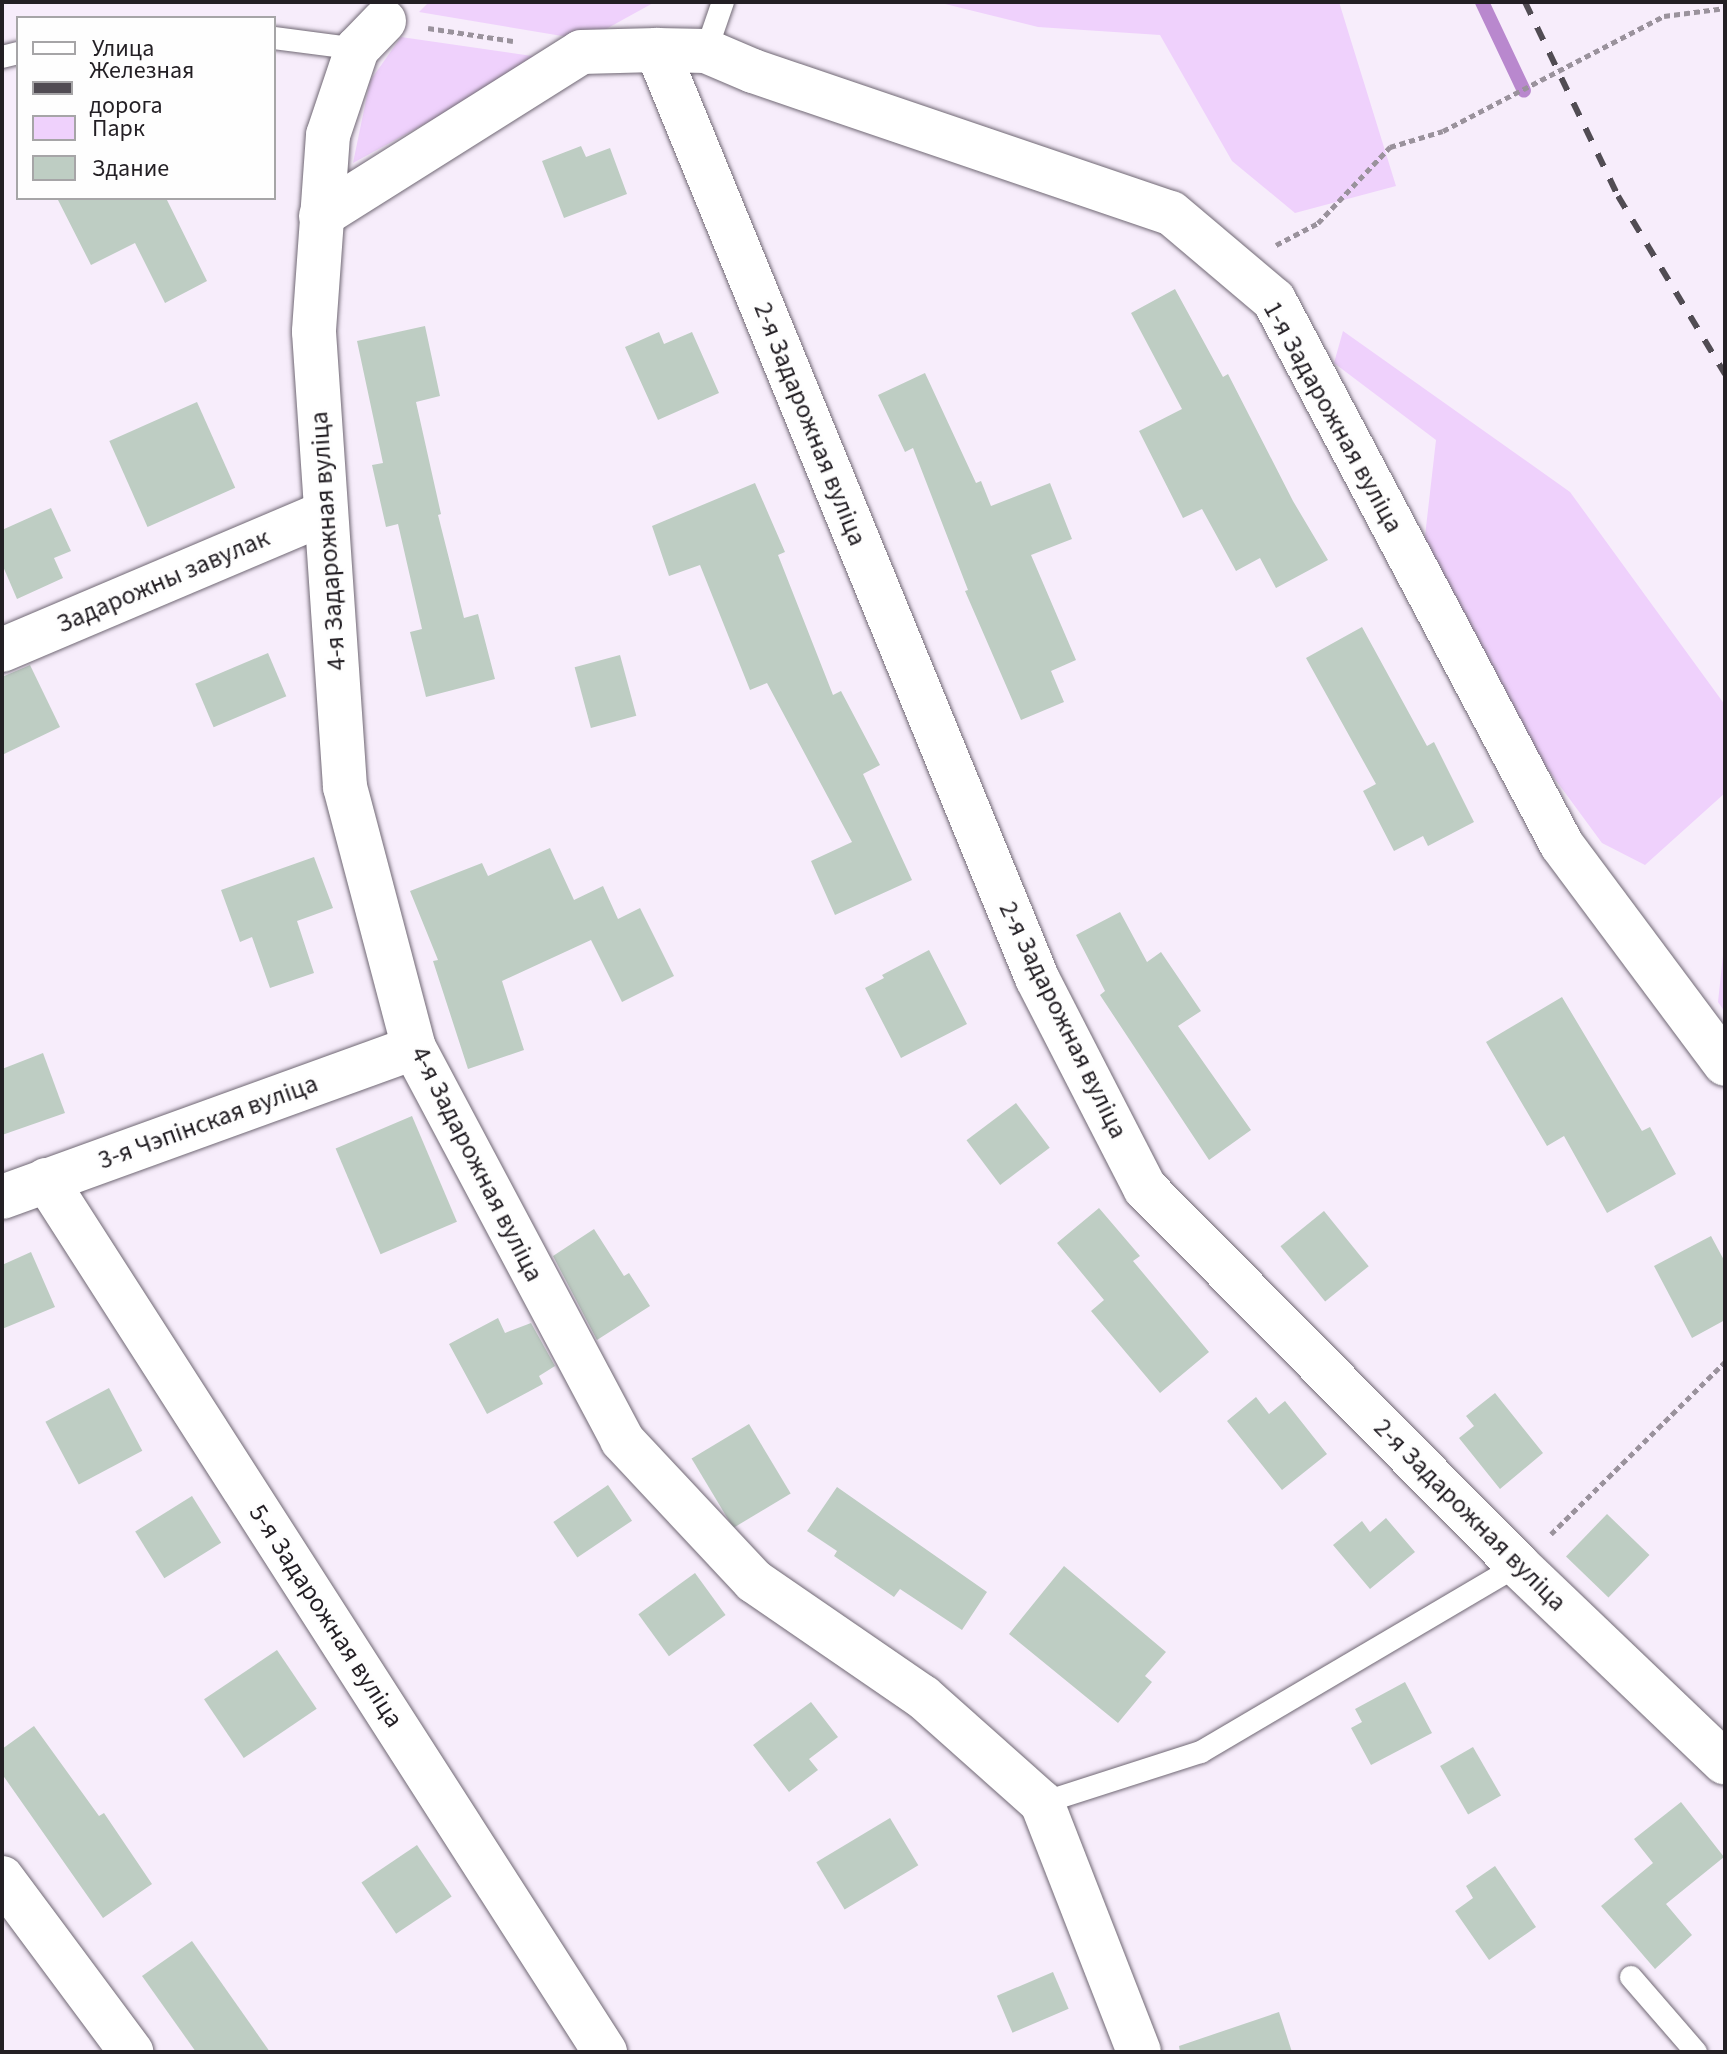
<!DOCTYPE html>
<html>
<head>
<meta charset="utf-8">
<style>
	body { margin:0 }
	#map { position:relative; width:1727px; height:2054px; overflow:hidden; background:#f7edfb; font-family:"Source Sans 3",sans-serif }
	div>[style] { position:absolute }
	.green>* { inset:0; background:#efd1fc }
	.stream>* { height:14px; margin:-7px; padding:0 7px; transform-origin:7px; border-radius:7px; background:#b988ce }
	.building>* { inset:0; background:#becdc3; transform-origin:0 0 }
	.path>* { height:5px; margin-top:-2.5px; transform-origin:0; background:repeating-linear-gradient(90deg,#9a929c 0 6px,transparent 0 10px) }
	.roads { filter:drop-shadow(0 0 2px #706874) drop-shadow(0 0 2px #706874) }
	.lane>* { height:22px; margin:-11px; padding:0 11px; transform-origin:11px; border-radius:11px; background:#fff }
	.street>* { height:44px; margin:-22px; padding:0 22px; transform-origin:22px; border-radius:22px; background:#fff }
	.rail>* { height:6px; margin-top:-3px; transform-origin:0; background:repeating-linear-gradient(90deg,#514c53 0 14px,transparent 0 28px) }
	span { translate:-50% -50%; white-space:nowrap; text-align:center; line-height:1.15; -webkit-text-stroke:6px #fefefe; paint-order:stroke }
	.street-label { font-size:26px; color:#231f24 }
	.frame { position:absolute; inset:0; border:4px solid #231f24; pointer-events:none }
	.legend { position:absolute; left:16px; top:16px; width:260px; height:184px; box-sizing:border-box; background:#fefefe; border:2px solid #a6a5a7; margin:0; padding:10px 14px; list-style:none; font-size:24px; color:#231f24 }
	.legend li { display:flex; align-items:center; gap:16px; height:40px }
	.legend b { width:40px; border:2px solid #a6a5a7 }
</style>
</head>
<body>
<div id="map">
	<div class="green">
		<i style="clip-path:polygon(429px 2px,655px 2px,586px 40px,419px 12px)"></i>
		<i style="clip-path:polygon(937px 2px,1339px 2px,1396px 186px,1295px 213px,1232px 161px,1160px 35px,1038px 27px)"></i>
		<i style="clip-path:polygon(401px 37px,546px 58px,353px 163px,370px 81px)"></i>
		<i style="clip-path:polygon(1343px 331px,1570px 492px,1725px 705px,1725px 793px,1645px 865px,1602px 843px,1541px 760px,1424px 545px,1436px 440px,1334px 363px)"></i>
		<i style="clip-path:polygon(1725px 937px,1725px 1012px,1718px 1002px)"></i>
	</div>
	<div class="stream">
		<i style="left:1482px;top:2px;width:98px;rotate:64.7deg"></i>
	</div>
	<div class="building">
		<i style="clip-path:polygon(581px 146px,586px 157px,610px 148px,627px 194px,564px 218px,542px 161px)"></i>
		<i style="clip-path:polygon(57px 198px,166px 198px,207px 281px,165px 303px,135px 243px,91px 265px)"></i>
		<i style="clip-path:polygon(1175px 289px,1223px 377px,1228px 374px,1293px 501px,1328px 560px,1276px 588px,1260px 558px,1236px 571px,1202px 509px,1183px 518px,1139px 431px,1182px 409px,1131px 313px)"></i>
		<i style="clip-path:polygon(425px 326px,440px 396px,416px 402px,441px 514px,438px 515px,464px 618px,478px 614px,495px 679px,426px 697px,410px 632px,422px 629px,398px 524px,386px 527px,372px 465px,383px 463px,357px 341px)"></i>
		<i style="clip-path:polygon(659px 332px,664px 344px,692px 332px,719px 393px,658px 420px,625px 347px)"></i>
		<i style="clip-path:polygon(925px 373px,976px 483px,981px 481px,991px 506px,1050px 483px,1072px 539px,1031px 555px,1076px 660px,1051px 671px,1064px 702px,1021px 720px,965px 591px,968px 590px,913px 448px,905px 452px,878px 395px)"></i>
		<i style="left:197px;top:402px;width:94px;height:96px;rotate:66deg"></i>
		<i style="clip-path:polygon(755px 483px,785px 552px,778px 555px,833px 695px,841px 691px,880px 765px,863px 774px,912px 880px,835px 915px,811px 861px,852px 842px,767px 683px,750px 690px,700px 565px,669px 576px,652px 526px)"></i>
		<i style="clip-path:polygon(51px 508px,71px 551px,54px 558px,63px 578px,17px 599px,2px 564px,2px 530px)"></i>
		<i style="clip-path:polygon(1362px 627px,1427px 746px,1434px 742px,1474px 822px,1428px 846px,1423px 836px,1394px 851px,1363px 791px,1376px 784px,1306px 658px)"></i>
		<i style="left:268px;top:653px;width:47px;height:79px;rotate:67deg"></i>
		<i style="left:620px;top:655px;width:63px;height:47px;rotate:75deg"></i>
		<i style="clip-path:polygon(30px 665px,60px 727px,2px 755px,2px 677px)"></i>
		<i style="clip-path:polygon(550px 848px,574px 900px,603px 886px,618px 919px,640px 908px,674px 976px,622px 1002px,591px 940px,502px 981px,524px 1050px,468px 1069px,433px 961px,438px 960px,410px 891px,482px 863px,488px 876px)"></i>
		<i style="clip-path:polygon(314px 857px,333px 908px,297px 921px,314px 973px,270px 988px,252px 937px,240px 942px,221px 890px)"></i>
		<i style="clip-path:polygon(1120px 912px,1147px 962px,1161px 952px,1201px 1011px,1178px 1026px,1251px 1130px,1209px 1160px,1100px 995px,1105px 991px,1076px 935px)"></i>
		<i style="clip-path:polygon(929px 950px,967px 1024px,901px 1058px,865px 988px,884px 978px,882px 975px)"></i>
		<i style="clip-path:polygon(1562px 997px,1642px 1131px,1650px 1127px,1676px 1174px,1607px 1213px,1564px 1136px,1547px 1146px,1486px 1042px)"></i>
		<i style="clip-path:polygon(43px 1053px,65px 1113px,2px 1135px,2px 1069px)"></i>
		<i style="left:1016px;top:1103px;width:56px;height:62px;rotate:53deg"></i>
		<i style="left:412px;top:1116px;width:115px;height:83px;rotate:67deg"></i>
		<i style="clip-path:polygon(1099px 1208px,1140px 1256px,1133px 1261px,1209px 1352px,1160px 1393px,1091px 1311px,1104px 1300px,1057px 1243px)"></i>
		<i style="left:1324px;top:1211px;width:71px;height:56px;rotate:51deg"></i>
		<i style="clip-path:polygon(594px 1229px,624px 1276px,629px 1273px,650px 1306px,597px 1340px,553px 1256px)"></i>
		<i style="clip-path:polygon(1711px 1236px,1725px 1262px,1725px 1320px,1692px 1338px,1654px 1266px)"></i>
		<i style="clip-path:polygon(31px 1252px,55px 1307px,2px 1329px,2px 1265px)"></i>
		<i style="clip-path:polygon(498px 1318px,505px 1333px,531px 1323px,555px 1366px,539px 1376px,543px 1384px,487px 1414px,449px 1344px)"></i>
		<i style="left:109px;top:1388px;width:71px;height:72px;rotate:62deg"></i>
		<i style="clip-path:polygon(1495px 1393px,1543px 1453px,1500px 1489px,1459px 1438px,1474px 1426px,1466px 1416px)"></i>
		<i style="clip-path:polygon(1256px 1397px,1269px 1414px,1285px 1401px,1327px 1454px,1282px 1490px,1227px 1421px)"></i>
		<i style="left:749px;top:1424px;width:81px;height:67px;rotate:59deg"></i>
		<i style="left:608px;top:1485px;width:43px;height:66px;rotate:56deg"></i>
		<i style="clip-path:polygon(837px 1487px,987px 1592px,962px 1630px,900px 1589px,894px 1597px,834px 1556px,837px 1551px,807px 1531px)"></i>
		<i style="left:192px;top:1496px;width:55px;height:67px;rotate:58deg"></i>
		<i style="left:1607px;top:1514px;width:59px;height:59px;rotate:44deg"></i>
		<i style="clip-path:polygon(1386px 1518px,1415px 1552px,1370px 1589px,1333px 1545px,1362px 1521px,1370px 1532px)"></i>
		<i style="clip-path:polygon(1064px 1566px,1166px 1652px,1145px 1676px,1152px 1682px,1118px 1723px,1009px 1634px)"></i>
		<i style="left:695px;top:1573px;width:52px;height:70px;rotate:54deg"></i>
		<i style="left:277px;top:1650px;width:71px;height:88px;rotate:56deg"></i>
		<i style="clip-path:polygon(1405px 1682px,1432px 1733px,1371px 1765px,1351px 1728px,1362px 1722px,1355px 1709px)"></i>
		<i style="clip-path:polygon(811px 1702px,838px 1737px,809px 1759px,818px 1770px,789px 1792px,753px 1745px)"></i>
		<i style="clip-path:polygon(34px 1726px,99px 1816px,104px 1813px,152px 1884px,103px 1918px,2px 1774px,2px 1749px)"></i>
		<i style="left:1473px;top:1747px;width:56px;height:38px;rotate:60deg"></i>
		<i style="clip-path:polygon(1681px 1802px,1724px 1857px,1666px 1904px,1692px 1935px,1655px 1969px,1601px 1906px,1653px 1863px,1634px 1839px)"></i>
		<i style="left:890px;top:1818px;width:55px;height:86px;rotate:59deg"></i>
		<i style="left:417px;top:1845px;width:62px;height:67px;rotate:56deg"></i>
		<i style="clip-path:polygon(1495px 1866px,1536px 1927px,1489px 1960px,1455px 1911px,1473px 1898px,1466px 1886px)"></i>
		<i style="clip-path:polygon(192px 1941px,270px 2052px,196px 2052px,142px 1976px)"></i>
		<i style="left:1053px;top:1972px;width:40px;height:61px;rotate:67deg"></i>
		<i style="clip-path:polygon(1279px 2012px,1292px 2052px,1180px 2052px,1179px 2046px)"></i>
	</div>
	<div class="path">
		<i style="left:428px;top:28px;width:86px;rotate:8.7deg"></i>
		<i style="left:1276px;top:245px;width:47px;rotate:-27.6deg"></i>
		<i style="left:1318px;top:223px;width:105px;rotate:-46.5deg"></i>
		<i style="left:1390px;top:147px;width:55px;rotate:-16.8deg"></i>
		<i style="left:1443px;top:131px;width:249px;rotate:-27.5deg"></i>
		<i style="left:1664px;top:16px;width:62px;rotate:-7.5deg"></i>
		<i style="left:1551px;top:1534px;width:245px;rotate:-44.7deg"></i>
	</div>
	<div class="roads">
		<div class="lane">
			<i style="left:274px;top:38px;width:84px;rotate:7.5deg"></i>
			<i style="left:706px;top:51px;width:52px;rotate:-70.9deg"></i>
			<i style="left:2px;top:57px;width:16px;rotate:-14deg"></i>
			<i style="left:1042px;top:1803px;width:167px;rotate:-17.8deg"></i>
			<i style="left:1201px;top:1752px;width:368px;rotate:-30.5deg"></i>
			<i style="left:1631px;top:1977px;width:99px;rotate:49.1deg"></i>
		</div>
		<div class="street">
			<i style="left:384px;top:21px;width:39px;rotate:134deg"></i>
			<i style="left:357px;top:49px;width:91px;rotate:108.6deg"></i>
			<i style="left:328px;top:135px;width:197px;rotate:94.1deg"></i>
			<i style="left:314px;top:332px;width:456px;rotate:86.1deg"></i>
			<i style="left:345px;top:787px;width:270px;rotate:75.2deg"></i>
			<i style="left:414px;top:1048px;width:444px;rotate:62deg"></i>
			<i style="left:622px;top:1440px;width:193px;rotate:46.9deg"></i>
			<i style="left:754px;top:1581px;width:205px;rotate:34.5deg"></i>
			<i style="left:923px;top:1697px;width:159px;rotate:41.7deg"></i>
			<i style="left:1042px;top:1803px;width:267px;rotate:68.7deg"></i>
			<i style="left:657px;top:50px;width:1003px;rotate:67.73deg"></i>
			<i style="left:1037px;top:978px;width:236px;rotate:62.8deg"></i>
			<i style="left:1145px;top:1188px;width:530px;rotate:45.31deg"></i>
			<i style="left:1518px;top:1565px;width:286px;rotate:43.7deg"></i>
			<i style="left:321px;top:216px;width:307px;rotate:-32.2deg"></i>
			<i style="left:581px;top:52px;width:76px;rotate:-1.5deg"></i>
			<i style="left:657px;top:50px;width:49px;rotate:1.2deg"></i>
			<i style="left:706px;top:51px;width:51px;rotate:23.1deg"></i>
			<i style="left:753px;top:71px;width:441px;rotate:18.8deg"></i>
			<i style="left:1171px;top:213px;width:135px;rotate:40.2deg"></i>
			<i style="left:1274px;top:300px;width:616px;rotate:62.15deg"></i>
			<i style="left:1562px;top:845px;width:273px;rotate:53.3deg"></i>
			<i style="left:2px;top:650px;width:351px;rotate:-23deg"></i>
			<i style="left:46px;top:1180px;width:1036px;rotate:57.34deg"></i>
			<i style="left:2px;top:1197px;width:438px;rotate:-19.9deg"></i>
			<i style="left:2px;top:1878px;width:217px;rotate:53.4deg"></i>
		</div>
	</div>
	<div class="rail">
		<i style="left:1525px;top:2px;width:215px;rotate:64.4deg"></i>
		<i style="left:1618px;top:196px;width:208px;rotate:59deg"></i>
	</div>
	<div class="street-label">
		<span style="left:1333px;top:417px;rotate:61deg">1-я Задарожная вуліца</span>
		<span style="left:810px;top:424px;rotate:68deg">2-я Задарожная вуліца</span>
		<span style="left:328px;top:541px;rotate:-94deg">4-я Задарожная вуліца</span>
		<span style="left:163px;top:581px;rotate:-23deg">Задарожны завулак</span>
		<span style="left:1063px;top:1020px;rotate:64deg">2-я Задарожная вуліца</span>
		<span style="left:208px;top:1122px;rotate:-20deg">3-я Чэпінская вуліца</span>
		<span style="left:477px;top:1164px;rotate:63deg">4-я Задарожная вуліца</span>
		<span style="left:1470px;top:1515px;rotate:45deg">2-я Задарожная вуліца</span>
		<span style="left:326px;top:1616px;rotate:57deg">5-я Задарожная вуліца</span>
	</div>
	<div class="frame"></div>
	<ul class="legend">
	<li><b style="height:10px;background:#fff"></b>Улица</li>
	<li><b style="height:10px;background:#514c53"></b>Железная дорога</li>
	<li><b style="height:22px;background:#efd1fc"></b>Парк</li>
	<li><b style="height:22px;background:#becdc3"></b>Здание</li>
	</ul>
</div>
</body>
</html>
